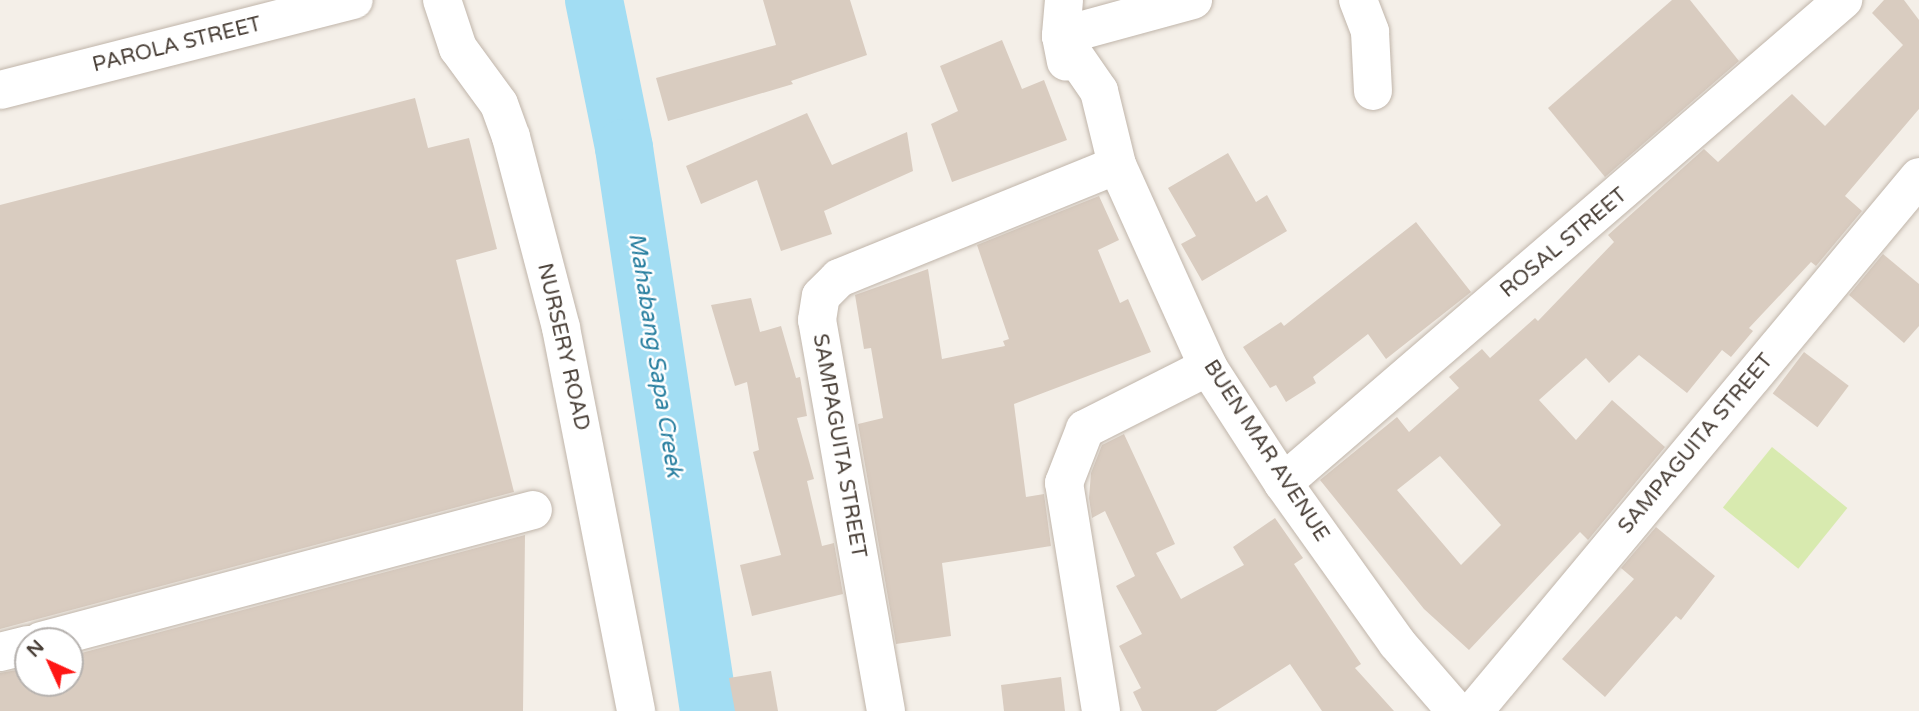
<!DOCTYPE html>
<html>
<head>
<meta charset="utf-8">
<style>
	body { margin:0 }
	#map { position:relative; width:1919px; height:711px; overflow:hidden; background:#f4efe8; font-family:"Varela Round",sans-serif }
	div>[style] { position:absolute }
	.green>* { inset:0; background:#d8eaaf; transform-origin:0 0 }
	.river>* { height:58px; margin:-29px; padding:0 29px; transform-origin:29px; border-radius:29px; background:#a2ddf3 }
	.building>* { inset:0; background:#d9ccc0; transform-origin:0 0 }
	.roads { filter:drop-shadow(0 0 2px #c0b5aa) drop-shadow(0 0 2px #c0b5aa) }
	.minor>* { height:38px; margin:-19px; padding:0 19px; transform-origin:19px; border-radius:19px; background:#fff }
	span { translate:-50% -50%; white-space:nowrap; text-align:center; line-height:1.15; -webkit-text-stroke:5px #fff; paint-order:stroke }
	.street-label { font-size:21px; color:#483e36 }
	.water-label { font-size:23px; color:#277e9f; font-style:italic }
	.north { position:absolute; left:14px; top:627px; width:70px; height:70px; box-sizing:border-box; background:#fff; border:2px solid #b6b2af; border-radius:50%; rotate:315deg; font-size:19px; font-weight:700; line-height:28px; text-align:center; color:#483e36 }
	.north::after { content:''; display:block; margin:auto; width:24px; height:32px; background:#ff1614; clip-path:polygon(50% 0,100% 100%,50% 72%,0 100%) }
</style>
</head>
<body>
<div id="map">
	<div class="green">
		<i style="left:1772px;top:447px;width:97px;height:78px;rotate:39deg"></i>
	</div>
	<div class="river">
		<i style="left:594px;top:0;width:151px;rotate:78.5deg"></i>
		<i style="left:624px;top:148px;width:569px;rotate:81.41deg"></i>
	</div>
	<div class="building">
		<i style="clip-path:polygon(763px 0,850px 0,867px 55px,791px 81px,793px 84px,668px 121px,656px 78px,776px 45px)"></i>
		<i style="clip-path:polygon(1672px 0,1690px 0,1739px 61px,1605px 177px,1548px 108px)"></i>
		<i style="clip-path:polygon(evenodd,1884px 0,1904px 0,1919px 20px,1919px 109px,1845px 196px,1862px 211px,1816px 266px,1811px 262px,1749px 328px,1753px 331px,1731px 357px,1722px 350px,1687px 393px,1639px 355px,1609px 383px,1586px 358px,1539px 400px,1576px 440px,1612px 400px,1665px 447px,1588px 540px,1580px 532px,1469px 650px,1424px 609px,1320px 480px,1397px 417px,1409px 432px,1459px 388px,1449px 377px,1482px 349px,1490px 358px,1535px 318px,1538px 321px,1614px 242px,1608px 235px,1704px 149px,1718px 162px,1792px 94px,1825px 126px,1903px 45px,1872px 13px,1884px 0,1440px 456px,1501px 525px,1461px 565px,1397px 490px,1440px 456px)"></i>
		<i style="clip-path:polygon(1002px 40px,1022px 89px,1044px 80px,1067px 140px,952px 182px,931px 124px,958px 111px,940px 66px)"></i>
		<i style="clip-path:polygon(415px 98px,428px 148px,469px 138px,497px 249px,456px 260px,514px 492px,0 629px,0 205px)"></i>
		<i style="clip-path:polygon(807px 113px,832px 165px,907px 132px,913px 171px,824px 211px,832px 234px,781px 251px,757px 180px,701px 204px,686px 166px)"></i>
		<i style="clip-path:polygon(1228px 153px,1256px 202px,1267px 195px,1287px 231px,1202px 281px,1181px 244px,1196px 236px,1168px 188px)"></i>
		<i style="clip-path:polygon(1099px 196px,1119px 240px,1098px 250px,1120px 303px,1128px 299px,1151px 352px,1014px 404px,1026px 497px,1044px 494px,1051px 546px,942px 563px,951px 636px,896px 644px,858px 424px,883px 418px,871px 348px,864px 349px,855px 295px,928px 269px,942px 359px,1005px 346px,1003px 341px,1009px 339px,977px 245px)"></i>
		<i style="clip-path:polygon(1416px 222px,1471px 292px,1386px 359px,1368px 334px,1313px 377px,1316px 383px,1286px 402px,1276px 385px,1270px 388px,1243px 347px,1281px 322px,1284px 326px)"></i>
		<i style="clip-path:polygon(1883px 254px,1919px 284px,1919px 326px,1904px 343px,1849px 295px)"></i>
		<i style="clip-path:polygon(751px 298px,760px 332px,781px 326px,796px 378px,800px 377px,807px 416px,797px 418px,814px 479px,807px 481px,822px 546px,834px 543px,843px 594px,752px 616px,740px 565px,781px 555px,753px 452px,759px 450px,747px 382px,735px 386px,711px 305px)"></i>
		<i style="left:1804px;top:352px;width:56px;height:52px;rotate:37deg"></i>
		<i style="clip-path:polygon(1124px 434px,1175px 544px,1156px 553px,1181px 599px,1244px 565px,1233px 547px,1275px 518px,1303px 558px,1294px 564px,1361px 664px,1355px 668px,1394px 711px,1322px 711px,1290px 664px,1216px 711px,1142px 711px,1133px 692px,1141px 688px,1119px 646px,1142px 634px,1116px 586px,1135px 576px,1105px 511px,1092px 518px,1089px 498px,1091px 473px,1102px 445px)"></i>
		<i style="clip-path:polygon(1656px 527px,1715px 576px,1681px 620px,1676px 616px,1605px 697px,1562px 659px,1634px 579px,1621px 568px)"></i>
		<i style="clip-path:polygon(525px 535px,523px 711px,0 711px,0 673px,28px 668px,28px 683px,70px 683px,70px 656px)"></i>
		<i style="clip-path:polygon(771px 671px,778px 711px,735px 711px,729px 678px)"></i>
		<i style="clip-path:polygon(1061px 677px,1065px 711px,1004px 711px,1001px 685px)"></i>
	</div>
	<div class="roads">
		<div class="minor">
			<i style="left:442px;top:0;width:51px;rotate:71.6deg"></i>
			<i style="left:458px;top:48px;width:69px;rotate:53.8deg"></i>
			<i style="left:499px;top:104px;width:35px;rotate:70deg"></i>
			<i style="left:511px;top:137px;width:197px;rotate:75.3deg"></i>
			<i style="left:561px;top:328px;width:390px;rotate:78.9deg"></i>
			<i style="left:1064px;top:0;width:36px;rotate:95deg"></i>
			<i style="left:1061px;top:36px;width:26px;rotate:79deg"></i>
			<i style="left:1358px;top:0;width:34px;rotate:69deg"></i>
			<i style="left:1370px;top:32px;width:59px;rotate:87.1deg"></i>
			<i style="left:1061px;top:36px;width:67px;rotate:55.4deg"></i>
			<i style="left:1099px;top:91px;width:76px;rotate:76.3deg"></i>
			<i style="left:1117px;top:165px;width:222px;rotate:65.7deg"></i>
			<i style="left:1208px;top:367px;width:138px;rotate:57.1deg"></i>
			<i style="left:1283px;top:483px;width:196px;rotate:54.5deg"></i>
			<i style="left:1397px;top:643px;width:90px;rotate:49.1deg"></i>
			<i style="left:1061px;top:36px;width:137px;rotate:-15.3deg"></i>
			<i style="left:0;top:90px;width:365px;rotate:-14.3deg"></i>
			<i style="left:1283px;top:483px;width:740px;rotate:-40.78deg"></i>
			<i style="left:41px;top:641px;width:509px;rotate:-14.91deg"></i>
			<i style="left:0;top:652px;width:29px;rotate:-14deg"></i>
			<i style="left:886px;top:711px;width:397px;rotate:-100deg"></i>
			<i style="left:817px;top:320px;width:24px;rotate:-81deg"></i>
			<i style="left:821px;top:296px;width:25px;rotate:-45deg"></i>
			<i style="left:839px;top:278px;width:300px;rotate:-22.1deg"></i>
			<i style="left:1101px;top:711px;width:231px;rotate:-99.2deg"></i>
			<i style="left:1064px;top:483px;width:58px;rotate:-68.7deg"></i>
			<i style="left:1085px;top:429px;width:138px;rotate:-26.8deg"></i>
			<i style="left:1474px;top:711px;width:695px;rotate:-50.19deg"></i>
		</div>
	</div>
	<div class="street-label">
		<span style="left:177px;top:45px;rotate:-14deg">PAROLA STREET</span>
		<span style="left:1564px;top:243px;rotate:-40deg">ROSAL STREET</span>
		<span style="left:563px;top:347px;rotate:77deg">NURSERY ROAD</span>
		<span style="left:1696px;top:444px;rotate:-50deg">SAMPAGUITA STREET</span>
		<span style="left:839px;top:446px;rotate:80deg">SAMPAGUITA STREET</span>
		<span style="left:1266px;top:451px;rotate:57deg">BUEN MAR AVENUE</span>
	</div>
	<div class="water-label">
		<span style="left:655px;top:355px;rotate:81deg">Mahabang Sapa Creek</span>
	</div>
	<div class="north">N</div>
</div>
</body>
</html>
